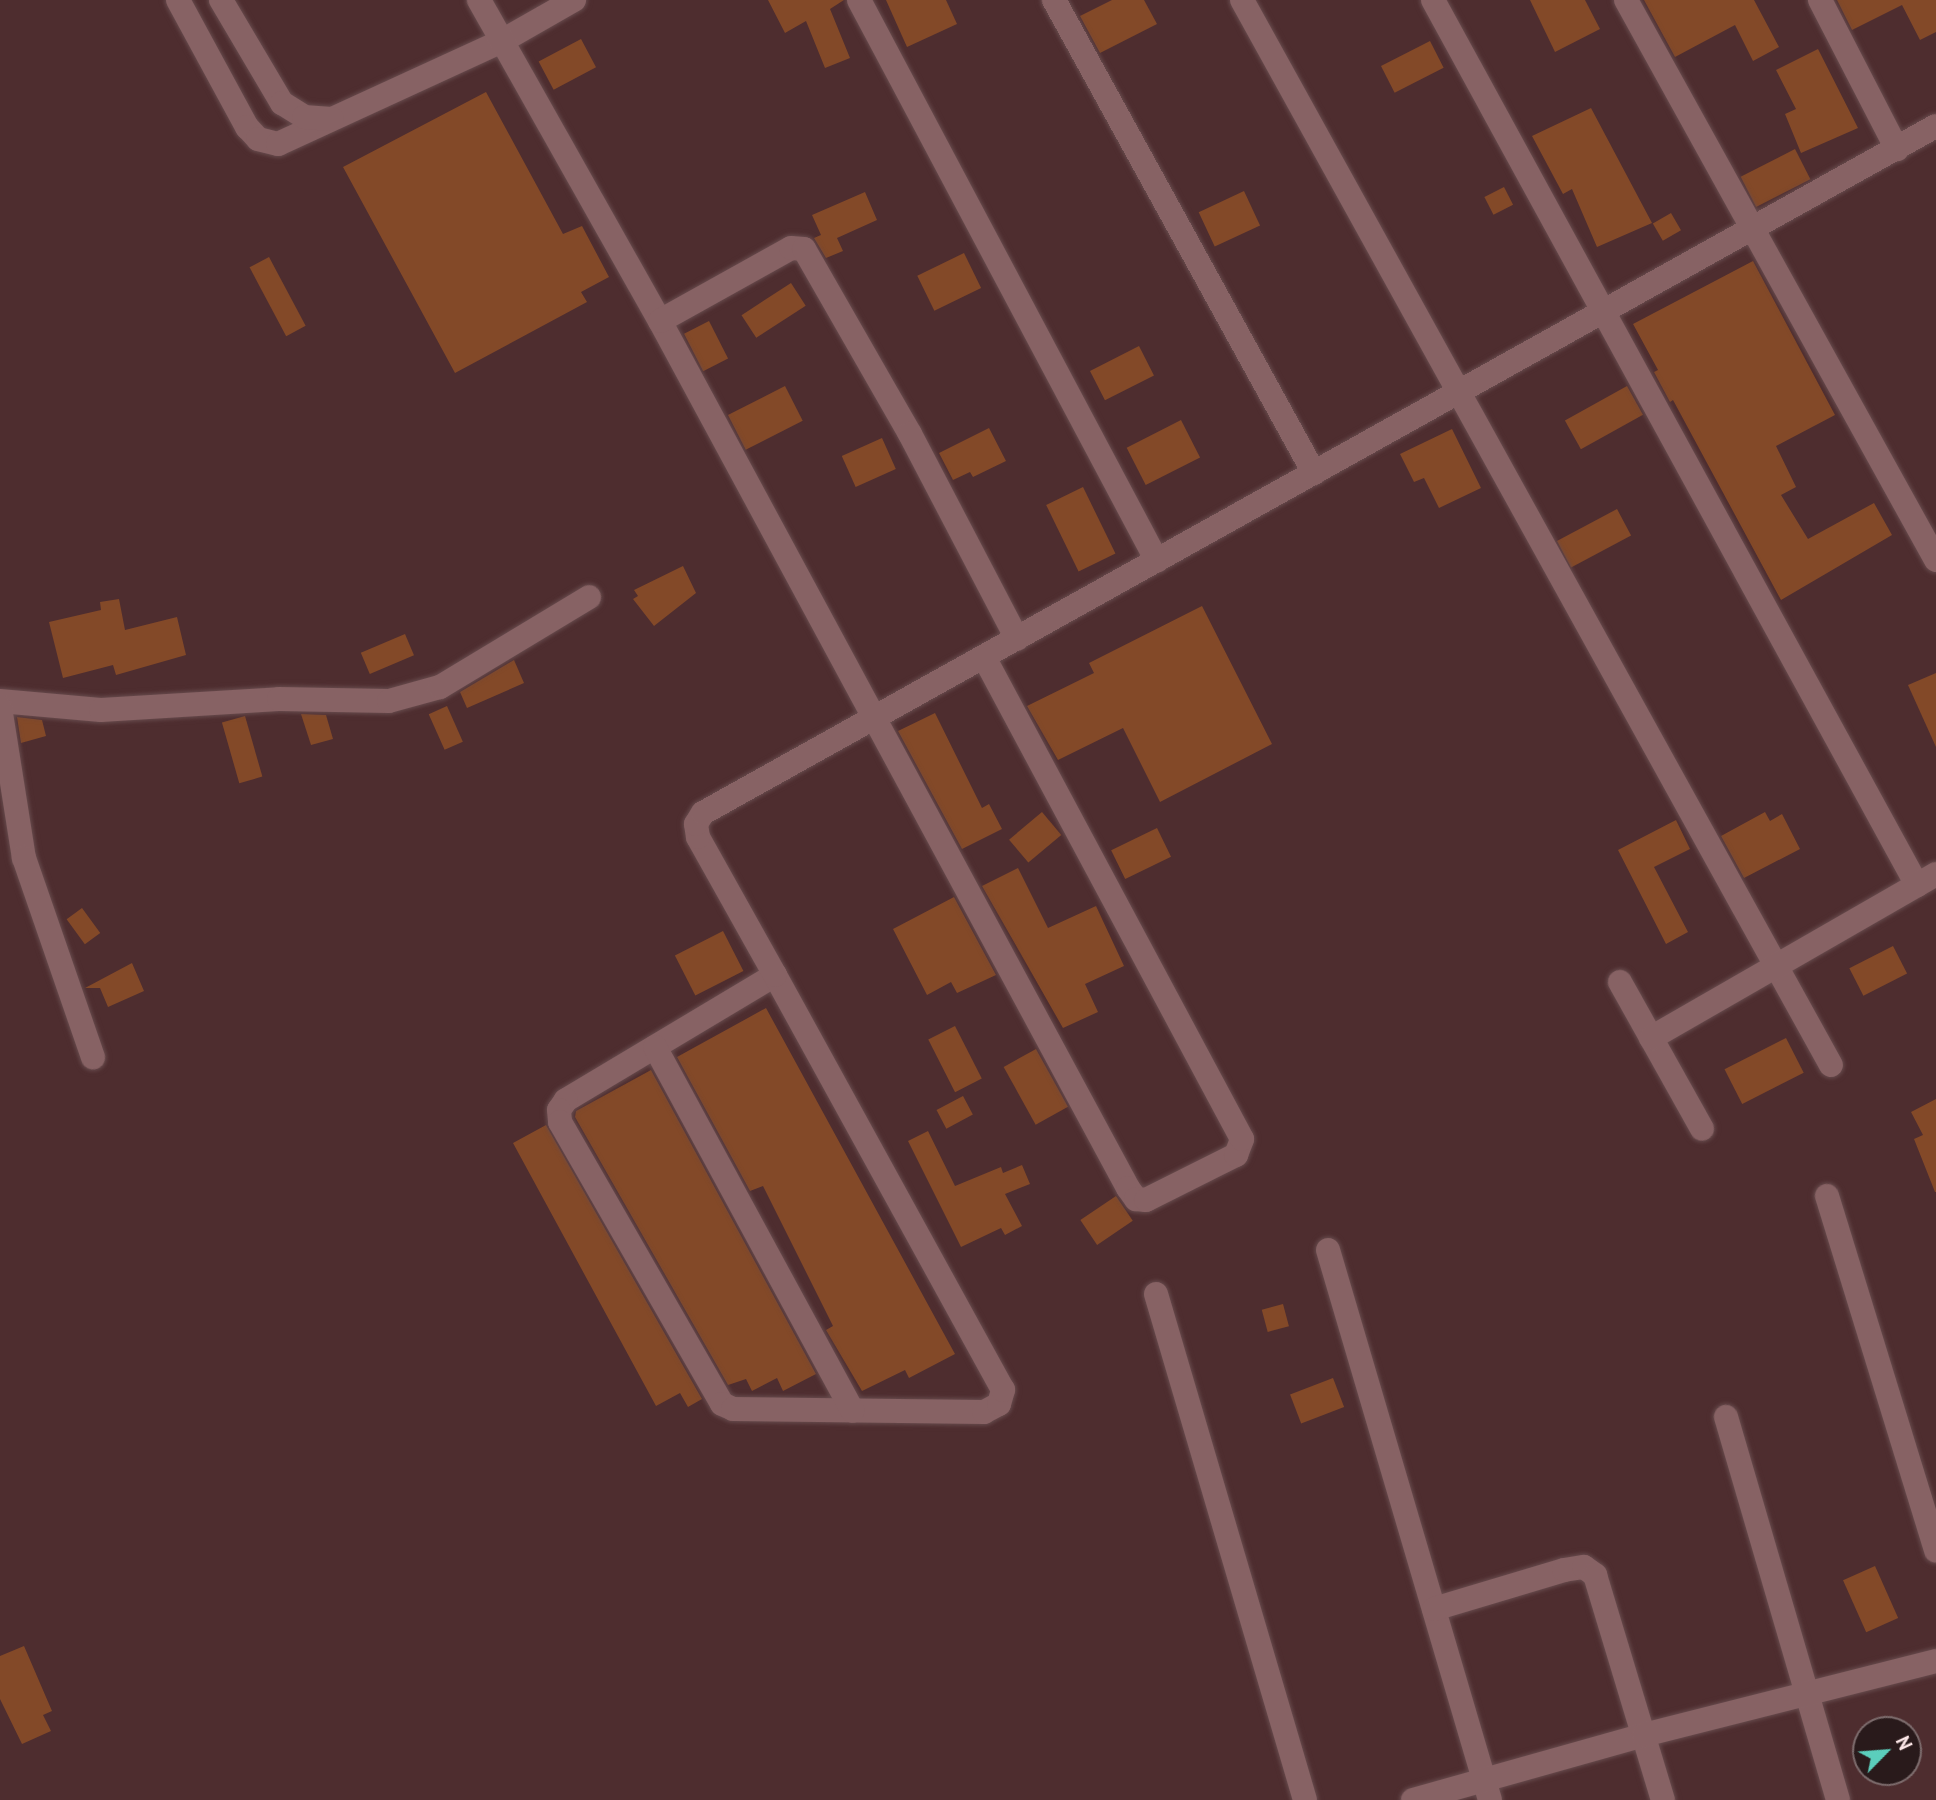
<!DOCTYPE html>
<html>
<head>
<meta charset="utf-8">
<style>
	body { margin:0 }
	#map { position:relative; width:1936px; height:1800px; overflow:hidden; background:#4e2d2f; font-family:"PT Sans",sans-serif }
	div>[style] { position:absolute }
	.building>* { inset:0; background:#834928; transform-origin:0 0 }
	.roads { filter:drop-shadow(0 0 2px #674b4d) drop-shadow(0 0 2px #674b4d) }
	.minor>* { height:24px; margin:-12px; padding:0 12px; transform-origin:12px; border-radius:12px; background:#876264 }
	span { translate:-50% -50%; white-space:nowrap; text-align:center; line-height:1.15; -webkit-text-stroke:5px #291a1b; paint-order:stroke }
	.north { position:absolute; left:1852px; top:1716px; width:70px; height:70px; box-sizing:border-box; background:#291a1b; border:2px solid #7d6c6d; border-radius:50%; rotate:65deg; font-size:19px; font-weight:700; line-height:28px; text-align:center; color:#fce6e7 }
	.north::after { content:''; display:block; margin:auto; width:24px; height:32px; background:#5bcebc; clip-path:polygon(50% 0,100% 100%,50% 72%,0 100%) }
</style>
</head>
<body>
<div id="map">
	<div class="building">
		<i style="clip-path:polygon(768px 0,844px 0,830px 9px,850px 58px,825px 68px,806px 21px,785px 33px)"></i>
		<i style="clip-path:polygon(886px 0,946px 0,957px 24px,907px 47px)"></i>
		<i style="clip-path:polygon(1112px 0,1144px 0,1157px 24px,1100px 53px,1080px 16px)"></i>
		<i style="clip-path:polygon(1530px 0,1585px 0,1600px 29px,1555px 52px)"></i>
		<i style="clip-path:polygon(1644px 0,1754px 0,1779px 47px,1753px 61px,1735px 25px,1675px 57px)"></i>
		<i style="clip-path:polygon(1837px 0,1936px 0,1936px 32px,1920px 40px,1902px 5px,1852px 30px)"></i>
		<i style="left:581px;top:39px;width:32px;height:48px;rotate:62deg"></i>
		<i style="left:1430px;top:41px;width:30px;height:55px;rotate:63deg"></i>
		<i style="clip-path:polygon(1818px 49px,1858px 128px,1801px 153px,1785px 114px,1796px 109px,1776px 70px)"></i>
		<i style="clip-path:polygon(486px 92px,563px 234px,582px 226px,609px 277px,581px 292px,587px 302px,455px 373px,343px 167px)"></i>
		<i style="clip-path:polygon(1591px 108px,1652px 223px,1597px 247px,1572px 189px,1563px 194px,1532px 136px)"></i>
		<i style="left:1795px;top:149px;width:34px;height:61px;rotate:63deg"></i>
		<i style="left:1504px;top:187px;width:20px;height:22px;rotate:63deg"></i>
		<i style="left:1244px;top:191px;width:38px;height:50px;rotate:65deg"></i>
		<i style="clip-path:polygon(865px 192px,877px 220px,837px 238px,843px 251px,826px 258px,814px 238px,821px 235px,812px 215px)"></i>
		<i style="left:1671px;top:213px;width:20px;height:21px;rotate:60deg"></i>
		<i style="left:964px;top:253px;width:39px;height:52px;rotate:64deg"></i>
		<i style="left:269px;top:257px;width:78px;height:22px;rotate:62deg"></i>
		<i style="clip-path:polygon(1753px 261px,1835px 415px,1776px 446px,1796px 487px,1781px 495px,1808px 539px,1874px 503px,1892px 535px,1781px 600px,1673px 400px,1670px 402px,1654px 372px,1658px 370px,1633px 324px)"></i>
		<i style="left:791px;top:283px;width:27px;height:59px;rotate:57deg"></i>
		<i style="left:709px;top:321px;width:42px;height:28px;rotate:63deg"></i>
		<i style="left:1139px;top:346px;width:33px;height:55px;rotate:63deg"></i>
		<i style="left:785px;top:386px;width:39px;height:64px;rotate:63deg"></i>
		<i style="left:1627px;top:386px;width:33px;height:71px;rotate:61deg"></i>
		<i style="left:1181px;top:420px;width:42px;height:61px;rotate:63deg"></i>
		<i style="clip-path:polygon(989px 428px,1006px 461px,973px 477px,970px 472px,953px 480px,939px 453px)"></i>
		<i style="clip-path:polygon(1452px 429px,1481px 488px,1439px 508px,1424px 478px,1414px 482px,1400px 454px)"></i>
		<i style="left:882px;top:438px;width:34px;height:44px;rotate:66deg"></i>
		<i style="left:1083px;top:487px;width:74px;height:41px;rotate:64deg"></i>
		<i style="left:1617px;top:509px;width:30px;height:68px;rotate:62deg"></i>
		<i style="clip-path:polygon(683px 566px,696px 593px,654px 626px,633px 599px,638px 596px,634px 590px)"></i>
		<i style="clip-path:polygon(119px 599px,125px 630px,177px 617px,186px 655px,116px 675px,113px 665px,63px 678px,49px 622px,101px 610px,100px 602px)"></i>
		<i style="clip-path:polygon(1202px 606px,1272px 744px,1160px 802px,1123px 728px,1058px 760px,1027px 706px,1094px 673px,1089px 663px)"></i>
		<i style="left:405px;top:634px;width:23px;height:48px;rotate:67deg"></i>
		<i style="clip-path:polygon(514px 660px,524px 683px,467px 708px,460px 692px)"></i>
		<i style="clip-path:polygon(1936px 673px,1936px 747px,1908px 685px)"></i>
		<i style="left:447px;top:706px;width:39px;height:20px;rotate:66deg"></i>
		<i style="clip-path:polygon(935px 713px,982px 808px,989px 804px,1002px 829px,962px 849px,898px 731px)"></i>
		<i style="clip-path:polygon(301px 714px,326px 715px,333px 739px,311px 745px)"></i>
		<i style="left:245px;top:716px;width:63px;height:24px;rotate:74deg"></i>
		<i style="clip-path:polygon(17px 717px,42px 720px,46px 736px,21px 743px)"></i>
		<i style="left:1042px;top:812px;width:30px;height:43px;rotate:50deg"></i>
		<i style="clip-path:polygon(1765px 812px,1770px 821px,1782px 814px,1800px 849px,1744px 878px,1721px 836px)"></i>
		<i style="clip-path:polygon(1676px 820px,1690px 849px,1654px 867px,1688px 932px,1666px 944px,1618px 850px)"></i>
		<i style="left:1157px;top:828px;width:32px;height:51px;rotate:64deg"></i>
		<i style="clip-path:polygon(1018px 868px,1048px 928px,1096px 906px,1124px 966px,1085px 984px,1098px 1012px,1063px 1028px,982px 886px)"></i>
		<i style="clip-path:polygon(954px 897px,996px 975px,957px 993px,951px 982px,927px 995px,893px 929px)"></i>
		<i style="left:82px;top:908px;width:31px;height:19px;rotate:54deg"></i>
		<i style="left:723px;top:931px;width:45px;height:54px;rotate:63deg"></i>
		<i style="left:1893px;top:946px;width:31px;height:49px;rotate:63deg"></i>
		<i style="clip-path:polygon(132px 963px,144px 991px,108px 1007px,100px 988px,85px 988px)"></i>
		<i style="clip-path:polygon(766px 1008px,955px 1354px,909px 1378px,905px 1370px,862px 1391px,826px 1330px,833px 1326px,763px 1186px,750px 1191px,677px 1057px)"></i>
		<i style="left:955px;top:1026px;width:59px;height:30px;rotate:63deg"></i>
		<i style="left:1786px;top:1038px;width:39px;height:69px;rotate:63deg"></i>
		<i style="left:1036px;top:1049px;width:66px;height:37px;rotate:61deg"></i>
		<i style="clip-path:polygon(651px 1070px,816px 1374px,783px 1391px,777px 1378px,752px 1391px,746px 1379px,728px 1385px,575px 1117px,576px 1111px)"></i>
		<i style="left:963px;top:1096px;width:21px;height:30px;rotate:62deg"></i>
		<i style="clip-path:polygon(1936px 1099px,1936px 1192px,1935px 1192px,1914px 1139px,1923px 1135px,1911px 1112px)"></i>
		<i style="clip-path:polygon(546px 1125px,702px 1399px,688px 1407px,680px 1393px,656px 1406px,513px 1143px)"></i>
		<i style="clip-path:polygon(928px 1131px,955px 1186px,1001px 1167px,1003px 1173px,1022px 1165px,1030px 1184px,1005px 1194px,1022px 1226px,1005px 1235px,1001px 1228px,961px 1247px,908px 1141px)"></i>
		<i style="left:1116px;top:1196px;width:30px;height:43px;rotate:56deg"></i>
		<i style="left:1283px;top:1304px;width:23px;height:22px;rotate:75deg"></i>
		<i style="left:1333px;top:1378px;width:31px;height:46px;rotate:69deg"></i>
		<i style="left:1875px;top:1566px;width:57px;height:35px;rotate:66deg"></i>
		<i style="clip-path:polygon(24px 1646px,52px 1711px,43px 1715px,51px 1731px,22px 1744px,0 1699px,0 1656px)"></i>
	</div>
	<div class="roads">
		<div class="minor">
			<i style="left:178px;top:0;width:145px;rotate:61.5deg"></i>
			<i style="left:247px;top:127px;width:16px;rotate:47deg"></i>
			<i style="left:258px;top:139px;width:21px;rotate:14deg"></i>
			<i style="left:278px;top:144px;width:247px;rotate:-24.7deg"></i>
			<i style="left:502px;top:41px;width:83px;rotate:-29.7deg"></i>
			<i style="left:221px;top:0;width:120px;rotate:59.4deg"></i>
			<i style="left:282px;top:103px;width:26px;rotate:32deg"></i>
			<i style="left:304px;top:117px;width:28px;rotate:4deg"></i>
			<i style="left:479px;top:0;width:369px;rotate:60.6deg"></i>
			<i style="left:660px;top:321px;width:985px;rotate:61.64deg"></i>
			<i style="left:1128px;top:1188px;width:14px;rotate:54deg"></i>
			<i style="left:1136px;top:1199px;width:10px;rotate:6deg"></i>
			<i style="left:1146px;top:1200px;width:101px;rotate:-26.6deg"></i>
			<i style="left:1236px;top:1155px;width:17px;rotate:-69deg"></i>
			<i style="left:1242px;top:1139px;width:547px;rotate:-118.16deg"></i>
			<i style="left:859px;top:0;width:635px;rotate:62.02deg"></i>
			<i style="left:1054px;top:0;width:540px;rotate:61.2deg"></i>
			<i style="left:1242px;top:0;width:1217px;rotate:61.06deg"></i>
			<i style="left:1433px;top:0;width:1009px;rotate:61.33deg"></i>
			<i style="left:1626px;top:0;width:640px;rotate:61.03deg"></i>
			<i style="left:1820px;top:0;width:168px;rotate:62.7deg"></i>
			<i style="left:660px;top:321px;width:150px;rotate:-29.1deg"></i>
			<i style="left:791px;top:248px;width:13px;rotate:4deg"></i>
			<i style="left:804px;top:249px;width:213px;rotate:60.2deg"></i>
			<i style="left:910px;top:434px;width:231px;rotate:62.4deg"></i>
			<i style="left:0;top:701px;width:101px;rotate:5.1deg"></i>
			<i style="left:101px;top:710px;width:178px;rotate:-3.5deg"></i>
			<i style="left:279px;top:699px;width:110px;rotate:1deg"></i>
			<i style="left:389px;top:701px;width:53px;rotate:-15.4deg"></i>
			<i style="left:440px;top:687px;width:174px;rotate:-31.1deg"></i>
			<i style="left:0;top:707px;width:153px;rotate:81deg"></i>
			<i style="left:24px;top:858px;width:211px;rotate:70.9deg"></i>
			<i style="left:775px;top:975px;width:244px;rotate:149.1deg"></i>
			<i style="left:566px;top:1100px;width:12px;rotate:125deg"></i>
			<i style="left:559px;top:1110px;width:12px;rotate:85deg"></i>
			<i style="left:560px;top:1122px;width:325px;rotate:60.1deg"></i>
			<i style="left:722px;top:1404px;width:12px;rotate:24deg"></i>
			<i style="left:733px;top:1409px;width:251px;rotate:0.7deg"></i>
			<i style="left:984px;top:1412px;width:17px;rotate:-28deg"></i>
			<i style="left:999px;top:1404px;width:15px;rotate:-74deg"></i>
			<i style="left:1003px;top:1390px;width:474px;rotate:-118.8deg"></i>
			<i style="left:775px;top:975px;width:158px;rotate:-119.2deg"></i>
			<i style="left:698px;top:837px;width:13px;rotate:-99deg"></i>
			<i style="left:696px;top:824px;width:13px;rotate:-58deg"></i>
			<i style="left:703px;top:813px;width:1411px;rotate:-29.13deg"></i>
			<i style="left:1620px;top:982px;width:168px;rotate:60.8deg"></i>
			<i style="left:1651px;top:1038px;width:329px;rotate:-29.9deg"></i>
			<i style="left:655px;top:1047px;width:414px;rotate:61.5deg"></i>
			<i style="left:1827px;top:1196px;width:371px;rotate:72.9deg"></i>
			<i style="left:1328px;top:1250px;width:573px;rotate:73.59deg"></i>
			<i style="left:1156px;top:1294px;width:527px;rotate:73.59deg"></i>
			<i style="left:1726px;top:1417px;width:399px;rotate:73.7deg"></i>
			<i style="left:1434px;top:1609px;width:136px;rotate:-16.7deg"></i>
			<i style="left:1564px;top:1570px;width:20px;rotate:-9deg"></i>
			<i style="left:1584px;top:1567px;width:14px;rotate:36deg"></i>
			<i style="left:1595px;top:1575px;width:235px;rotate:73.2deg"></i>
			<i style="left:1413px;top:1800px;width:240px;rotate:-15.7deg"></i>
			<i style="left:1644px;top:1735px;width:301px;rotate:-14.2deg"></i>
		</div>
	</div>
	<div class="north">N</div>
</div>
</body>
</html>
